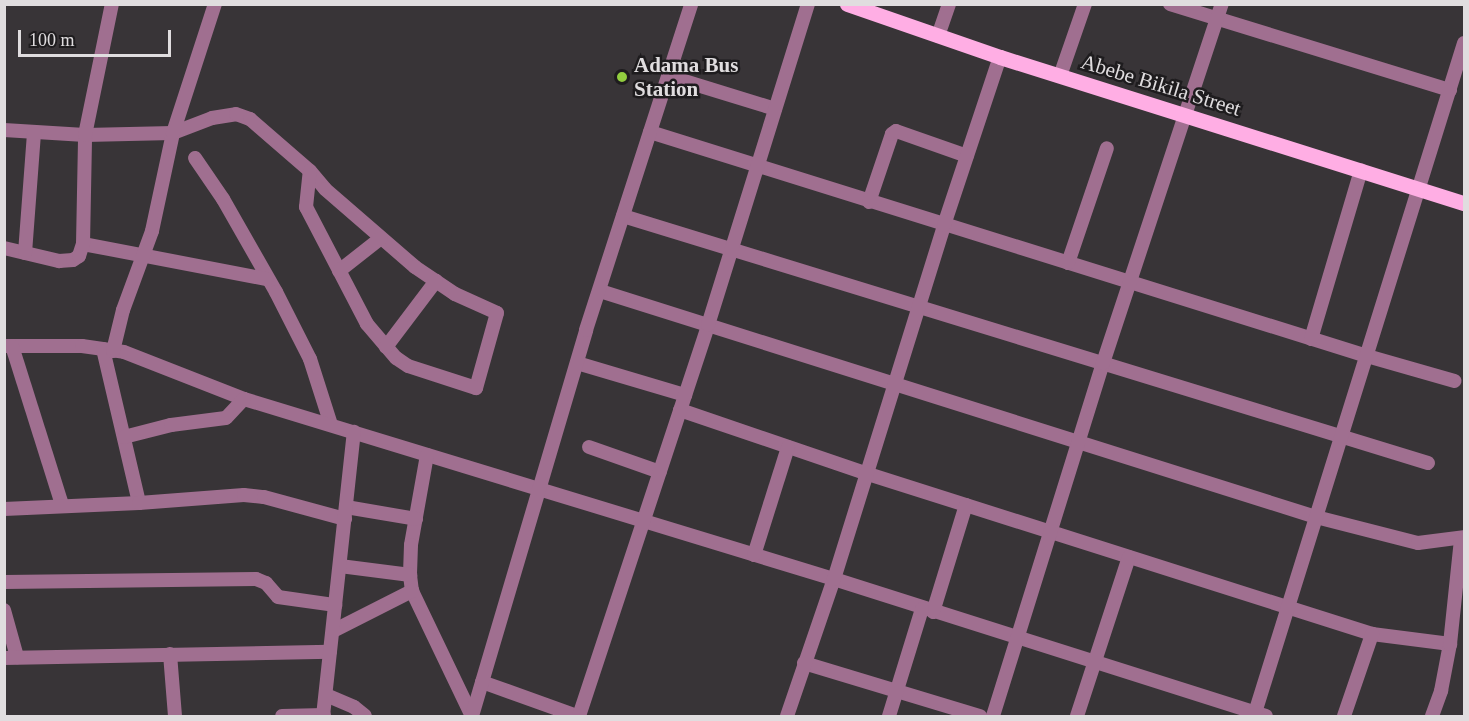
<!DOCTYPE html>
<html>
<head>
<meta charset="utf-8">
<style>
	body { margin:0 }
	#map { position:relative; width:1469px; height:721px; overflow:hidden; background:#383437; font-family:Georgia,serif }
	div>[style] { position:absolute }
	.minor>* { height:14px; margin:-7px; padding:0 7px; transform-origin:7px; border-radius:7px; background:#a06f90 }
	.major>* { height:15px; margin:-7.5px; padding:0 7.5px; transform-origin:7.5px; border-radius:7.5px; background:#ffaee4 }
	.dots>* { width:16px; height:16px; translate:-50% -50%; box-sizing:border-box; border:3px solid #1e1c1e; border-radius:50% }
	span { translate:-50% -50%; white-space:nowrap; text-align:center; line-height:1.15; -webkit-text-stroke:5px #1e1c1e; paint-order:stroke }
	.poi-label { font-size:21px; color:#e0dddf; font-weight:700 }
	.left { translate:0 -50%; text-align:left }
	.street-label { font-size:21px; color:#e0dddf }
	.frame { position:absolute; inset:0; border:6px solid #e0dddf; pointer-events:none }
	.scale { position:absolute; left:18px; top:30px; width:153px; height:27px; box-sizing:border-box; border:3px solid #e0dddf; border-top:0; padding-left:8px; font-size:18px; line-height:21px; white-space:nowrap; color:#e0dddf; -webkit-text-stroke:4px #1e1c1e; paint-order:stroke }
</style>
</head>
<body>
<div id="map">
	<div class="minor">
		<i style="left:1170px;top:4px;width:293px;rotate:17.1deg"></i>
		<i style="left:938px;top:36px;width:34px;rotate:-71deg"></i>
		<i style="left:668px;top:76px;width:112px;rotate:17.1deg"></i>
		<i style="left:1060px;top:76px;width:76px;rotate:-70.9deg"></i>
		<i style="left:4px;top:130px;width:81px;rotate:3.5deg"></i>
		<i style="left:85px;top:135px;width:88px;rotate:-1.3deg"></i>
		<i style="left:173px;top:133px;width:42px;rotate:-21deg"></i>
		<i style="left:212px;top:118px;width:24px;rotate:-9deg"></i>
		<i style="left:236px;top:114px;width:15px;rotate:20deg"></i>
		<i style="left:250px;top:119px;width:79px;rotate:40.9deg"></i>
		<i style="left:310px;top:171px;width:23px;rotate:50deg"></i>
		<i style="left:325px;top:189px;width:119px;rotate:40.9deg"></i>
		<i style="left:415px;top:267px;width:48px;rotate:34deg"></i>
		<i style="left:455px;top:294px;width:46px;rotate:24.3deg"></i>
		<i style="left:497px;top:313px;width:78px;rotate:105.6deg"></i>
		<i style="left:476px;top:388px;width:71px;rotate:-162.1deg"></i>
		<i style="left:408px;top:366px;width:14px;rotate:-146deg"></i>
		<i style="left:396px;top:358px;width:45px;rotate:-130.5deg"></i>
		<i style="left:367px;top:324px;width:132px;rotate:-117.5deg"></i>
		<i style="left:306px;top:207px;width:36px;rotate:-84deg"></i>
		<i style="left:650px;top:132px;width:751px;rotate:17.35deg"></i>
		<i style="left:1367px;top:356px;width:91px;rotate:15.9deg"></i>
		<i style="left:195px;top:158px;width:50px;rotate:55.7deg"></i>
		<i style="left:223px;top:199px;width:107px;rotate:60.3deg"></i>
		<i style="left:276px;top:292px;width:75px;rotate:63.1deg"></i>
		<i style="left:310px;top:359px;width:69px;rotate:72.3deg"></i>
		<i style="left:869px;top:202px;width:72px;rotate:-71.3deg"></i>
		<i style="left:892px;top:134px;width:5px;rotate:-37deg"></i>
		<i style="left:896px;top:131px;width:75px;rotate:19.4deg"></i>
		<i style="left:623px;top:216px;width:842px;rotate:17.06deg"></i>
		<i style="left:83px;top:244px;width:187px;rotate:10.8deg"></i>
		<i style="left:4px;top:248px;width:57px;rotate:13.3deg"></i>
		<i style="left:59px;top:261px;width:14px;rotate:-4deg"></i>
		<i style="left:73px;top:260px;width:7px;rotate:-34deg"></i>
		<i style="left:79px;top:256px;width:13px;rotate:-72deg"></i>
		<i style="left:83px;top:244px;width:109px;rotate:-88.9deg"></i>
		<i style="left:85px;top:135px;width:134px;rotate:-78.4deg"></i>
		<i style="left:25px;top:253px;width:121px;rotate:-85.7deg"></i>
		<i style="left:1068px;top:263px;width:121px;rotate:-71.3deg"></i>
		<i style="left:339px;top:271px;width:53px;rotate:-38.2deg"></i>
		<i style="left:600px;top:291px;width:751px;rotate:17.52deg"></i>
		<i style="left:1316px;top:517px;width:105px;rotate:14.3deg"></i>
		<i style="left:1418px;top:543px;width:46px;rotate:-7.4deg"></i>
		<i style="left:1311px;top:339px;width:176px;rotate:-73.5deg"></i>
		<i style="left:4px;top:346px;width:78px"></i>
		<i style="left:82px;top:346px;width:42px;rotate:8.1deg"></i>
		<i style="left:124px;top:352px;width:129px;rotate:21.4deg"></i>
		<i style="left:244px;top:399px;width:617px;rotate:16.97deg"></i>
		<i style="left:834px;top:579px;width:453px;rotate:17.6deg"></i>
		<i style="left:12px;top:346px;width:167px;rotate:72.5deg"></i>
		<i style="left:386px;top:347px;width:83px;rotate:-52.9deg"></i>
		<i style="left:103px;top:349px;width:158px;rotate:76.8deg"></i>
		<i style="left:113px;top:351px;width:42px;rotate:-76.3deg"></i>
		<i style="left:123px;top:310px;width:84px;rotate:-69.8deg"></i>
		<i style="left:152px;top:231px;width:100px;rotate:-77.9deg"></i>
		<i style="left:173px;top:133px;width:136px;rotate:-72deg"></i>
		<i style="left:577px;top:363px;width:113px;rotate:16.5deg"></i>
		<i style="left:680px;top:410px;width:195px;rotate:18.8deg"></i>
		<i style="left:865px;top:473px;width:532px;rotate:17.62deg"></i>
		<i style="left:1372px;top:634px;width:79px;rotate:7.3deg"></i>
		<i style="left:124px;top:437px;width:49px;rotate:-14.3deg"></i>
		<i style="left:171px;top:425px;width:55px;rotate:-7.3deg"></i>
		<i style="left:226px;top:418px;width:26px;rotate:-47deg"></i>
		<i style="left:589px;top:447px;width:75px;rotate:19.4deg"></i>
		<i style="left:427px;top:455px;width:91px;rotate:100.1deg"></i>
		<i style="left:411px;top:545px;width:30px;rotate:92deg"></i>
		<i style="left:410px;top:575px;width:16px;rotate:83deg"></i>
		<i style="left:412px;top:591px;width:139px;rotate:64.4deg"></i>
		<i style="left:346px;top:507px;width:71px;rotate:9.7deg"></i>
		<i style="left:4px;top:509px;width:135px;rotate:-2.5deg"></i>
		<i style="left:139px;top:503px;width:105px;rotate:-4.4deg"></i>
		<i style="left:244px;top:495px;width:20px;rotate:6deg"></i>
		<i style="left:264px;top:497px;width:84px;rotate:15.2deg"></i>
		<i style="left:754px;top:555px;width:113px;rotate:-72.5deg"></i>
		<i style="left:340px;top:566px;width:71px;rotate:7.3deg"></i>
		<i style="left:4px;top:582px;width:252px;rotate:-0.7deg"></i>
		<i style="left:256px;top:579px;width:11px;rotate:22deg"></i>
		<i style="left:266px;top:583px;width:18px;rotate:49deg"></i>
		<i style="left:278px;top:597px;width:58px;rotate:8deg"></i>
		<i style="left:4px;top:610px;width:49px;rotate:74.5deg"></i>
		<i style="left:933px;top:612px;width:112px;rotate:-72.9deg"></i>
		<i style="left:333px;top:631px;width:89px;rotate:-26.9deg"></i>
		<i style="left:170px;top:654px;width:62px;rotate:85.4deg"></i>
		<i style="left:4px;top:658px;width:326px;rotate:-1.1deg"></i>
		<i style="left:804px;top:663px;width:184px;rotate:16.8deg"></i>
		<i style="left:482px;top:682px;width:101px;rotate:19.7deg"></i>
		<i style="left:326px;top:695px;width:30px;rotate:23deg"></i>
		<i style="left:354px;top:707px;width:14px;rotate:39deg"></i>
		<i style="left:282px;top:716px;width:42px;rotate:-1.4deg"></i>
		<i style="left:323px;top:716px;width:286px;rotate:-83.8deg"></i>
		<i style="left:472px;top:716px;width:402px;rotate:-73.5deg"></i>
		<i style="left:586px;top:330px;width:342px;rotate:-72.1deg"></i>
		<i style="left:579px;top:716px;width:412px;rotate:-71.7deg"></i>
		<i style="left:708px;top:325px;width:336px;rotate:-72.7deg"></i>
		<i style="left:787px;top:716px;width:145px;rotate:-71.1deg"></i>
		<i style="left:834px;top:579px;width:371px;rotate:-72.7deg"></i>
		<i style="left:944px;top:225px;width:177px;rotate:-71.6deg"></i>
		<i style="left:889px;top:716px;width:112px;rotate:-72.9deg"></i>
		<i style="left:993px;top:716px;width:370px;rotate:-72.7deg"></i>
		<i style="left:1103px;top:363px;width:378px;rotate:-71.7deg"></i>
		<i style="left:1077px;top:716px;width:167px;rotate:-71.9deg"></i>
		<i style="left:1254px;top:716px;width:705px;rotate:-72.67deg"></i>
		<i style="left:1344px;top:716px;width:87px;rotate:-71.1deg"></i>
		<i style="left:1432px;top:716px;width:27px;rotate:-70deg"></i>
		<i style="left:1441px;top:691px;width:48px;rotate:-79.2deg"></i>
		<i style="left:1450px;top:644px;width:106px;rotate:-84deg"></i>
	</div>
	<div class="major">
		<i style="left:847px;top:4px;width:162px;rotate:19.1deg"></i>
		<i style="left:1000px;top:57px;width:486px;rotate:17.5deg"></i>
	</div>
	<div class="dots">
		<i style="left:622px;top:77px;background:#92cd3f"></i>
	</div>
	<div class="poi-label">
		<span class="left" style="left:634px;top:77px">Adama Bus<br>Station</span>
	</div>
	<div class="street-label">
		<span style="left:1161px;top:85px;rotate:17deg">Abebe Bikila Street</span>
	</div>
	<div class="frame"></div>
	<div class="scale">100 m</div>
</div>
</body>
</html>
